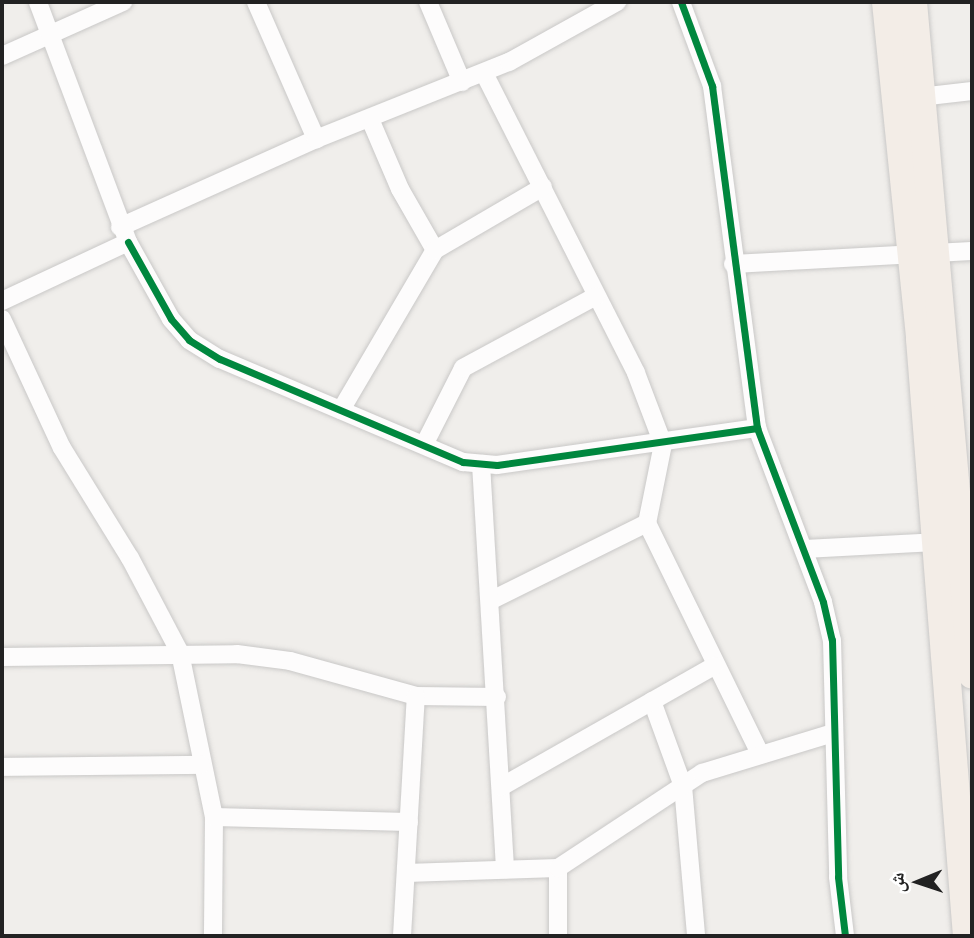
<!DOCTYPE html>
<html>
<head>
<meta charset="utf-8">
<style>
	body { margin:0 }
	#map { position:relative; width:974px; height:938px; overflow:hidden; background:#f0eeeb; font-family:"Archivo Narrow","Noto Naskh Arabic",sans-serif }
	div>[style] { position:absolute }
	.roads { filter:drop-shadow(0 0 2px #c9c8c7) drop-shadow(0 0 2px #c9c8c7) }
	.minor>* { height:18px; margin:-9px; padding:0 9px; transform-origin:9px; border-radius:9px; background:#fdfcfc }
	.primary>* { height:28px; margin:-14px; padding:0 14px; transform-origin:14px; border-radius:14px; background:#f3ede7 }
	.cycleway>* { height:7px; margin:-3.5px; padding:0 3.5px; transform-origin:3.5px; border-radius:3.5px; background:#00873e }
	span { translate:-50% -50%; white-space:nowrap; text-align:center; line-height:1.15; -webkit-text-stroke:5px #fff; paint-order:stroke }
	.frame { position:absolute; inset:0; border:4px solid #222; pointer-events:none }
	.north { position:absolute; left:883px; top:847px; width:70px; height:70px; -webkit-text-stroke:5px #fff; paint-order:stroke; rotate:268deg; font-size:19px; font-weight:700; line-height:28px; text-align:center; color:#222 }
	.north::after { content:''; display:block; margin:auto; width:24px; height:32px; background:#222; clip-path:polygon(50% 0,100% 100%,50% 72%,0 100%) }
</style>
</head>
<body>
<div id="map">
	<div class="roads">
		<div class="minor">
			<i style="left:256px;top:2px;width:150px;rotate:66.3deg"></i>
			<i style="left:428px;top:2px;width:87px;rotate:67deg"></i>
			<i style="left:681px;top:2px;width:90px;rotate:69.7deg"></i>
			<i style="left:712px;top:86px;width:345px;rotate:82.5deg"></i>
			<i style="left:757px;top:428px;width:186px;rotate:69.2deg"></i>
			<i style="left:823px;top:602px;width:39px;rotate:77deg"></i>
			<i style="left:832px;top:640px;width:237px;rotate:88.5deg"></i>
			<i style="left:838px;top:877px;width:59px;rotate:83.2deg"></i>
			<i style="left:2px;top:56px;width:133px;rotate:-24.1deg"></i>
			<i style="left:484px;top:73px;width:336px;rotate:63.1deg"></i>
			<i style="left:636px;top:373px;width:76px;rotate:69.2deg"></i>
			<i style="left:663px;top:444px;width:81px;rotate:101.4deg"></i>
			<i style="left:647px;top:523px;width:175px;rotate:153.6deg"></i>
			<i style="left:920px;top:97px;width:52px;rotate:-6.6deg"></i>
			<i style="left:370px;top:119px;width:76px;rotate:66.8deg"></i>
			<i style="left:400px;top:189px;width:70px;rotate:60.2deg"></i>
			<i style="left:120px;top:227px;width:215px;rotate:-24.2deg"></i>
			<i style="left:316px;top:139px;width:208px;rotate:-21.8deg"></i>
			<i style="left:509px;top:62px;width:124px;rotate:-29.1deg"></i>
			<i style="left:128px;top:242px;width:88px;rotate:60.8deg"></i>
			<i style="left:171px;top:319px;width:28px;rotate:49deg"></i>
			<i style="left:189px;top:340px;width:36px;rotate:32deg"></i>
			<i style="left:220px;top:359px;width:264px;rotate:23deg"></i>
			<i style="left:463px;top:462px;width:34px;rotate:5deg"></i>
			<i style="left:497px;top:465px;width:263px;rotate:-8.1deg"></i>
			<i style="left:733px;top:264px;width:239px;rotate:-3.1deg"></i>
			<i style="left:2px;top:301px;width:139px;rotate:-25.1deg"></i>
			<i style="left:128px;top:242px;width:256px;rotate:-110.6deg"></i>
			<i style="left:2px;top:319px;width:142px;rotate:65.1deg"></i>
			<i style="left:62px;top:448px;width:129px;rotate:58.3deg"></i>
			<i style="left:130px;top:558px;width:107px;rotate:62.2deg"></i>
			<i style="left:180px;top:653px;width:167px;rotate:78.3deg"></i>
			<i style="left:214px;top:817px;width:119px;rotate:90.5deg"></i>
			<i style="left:341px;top:410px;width:186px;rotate:-59.6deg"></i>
			<i style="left:435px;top:250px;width:125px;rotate:-30.3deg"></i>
			<i style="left:424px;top:445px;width:86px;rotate:-63.1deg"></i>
			<i style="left:463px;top:368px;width:151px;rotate:-28.4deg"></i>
			<i style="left:481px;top:464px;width:406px;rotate:86.6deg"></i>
			<i style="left:647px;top:523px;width:257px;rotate:63.9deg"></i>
			<i style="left:804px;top:549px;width:132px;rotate:-3deg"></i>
			<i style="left:2px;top:657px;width:235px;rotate:-0.7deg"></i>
			<i style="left:237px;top:654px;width:53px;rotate:7.5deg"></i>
			<i style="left:290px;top:661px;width:131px;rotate:15.5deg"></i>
			<i style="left:416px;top:696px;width:81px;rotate:0.7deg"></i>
			<i style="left:652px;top:701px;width:90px;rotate:70deg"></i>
			<i style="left:683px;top:786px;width:151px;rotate:85deg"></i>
			<i style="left:2px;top:767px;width:199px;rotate:-0.6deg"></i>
			<i style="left:501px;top:787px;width:245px;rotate:-29.6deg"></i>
			<i style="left:214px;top:817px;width:195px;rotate:1.5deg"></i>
			<i style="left:558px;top:868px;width:68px;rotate:90deg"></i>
			<i style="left:406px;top:873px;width:152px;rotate:-1.9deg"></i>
			<i style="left:558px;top:868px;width:173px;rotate:-33.4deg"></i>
			<i style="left:702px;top:773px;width:137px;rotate:-17deg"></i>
			<i style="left:402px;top:936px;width:240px;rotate:-86.7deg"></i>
		</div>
		<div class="primary">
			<i style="left:886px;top:2px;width:339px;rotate:84.2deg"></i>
			<i style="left:920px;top:339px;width:599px;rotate:85.5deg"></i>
			<i style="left:913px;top:2px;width:675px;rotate:84.98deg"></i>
		</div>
	</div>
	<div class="cycleway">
		<i style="left:681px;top:2px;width:90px;rotate:69.7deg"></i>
		<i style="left:712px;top:86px;width:345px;rotate:82.5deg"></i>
		<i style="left:757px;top:428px;width:186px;rotate:69.2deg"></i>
		<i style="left:823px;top:602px;width:39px;rotate:77deg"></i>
		<i style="left:832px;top:640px;width:237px;rotate:88.5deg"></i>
		<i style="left:838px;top:877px;width:59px;rotate:83.2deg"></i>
		<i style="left:128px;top:242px;width:88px;rotate:60.8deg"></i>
		<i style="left:171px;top:319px;width:28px;rotate:49deg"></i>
		<i style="left:189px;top:340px;width:36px;rotate:32deg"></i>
		<i style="left:220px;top:359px;width:264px;rotate:23deg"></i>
		<i style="left:463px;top:462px;width:34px;rotate:5deg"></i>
		<i style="left:497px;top:465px;width:263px;rotate:-8.1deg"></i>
	</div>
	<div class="frame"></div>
	<div class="north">ش</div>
</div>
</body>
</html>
